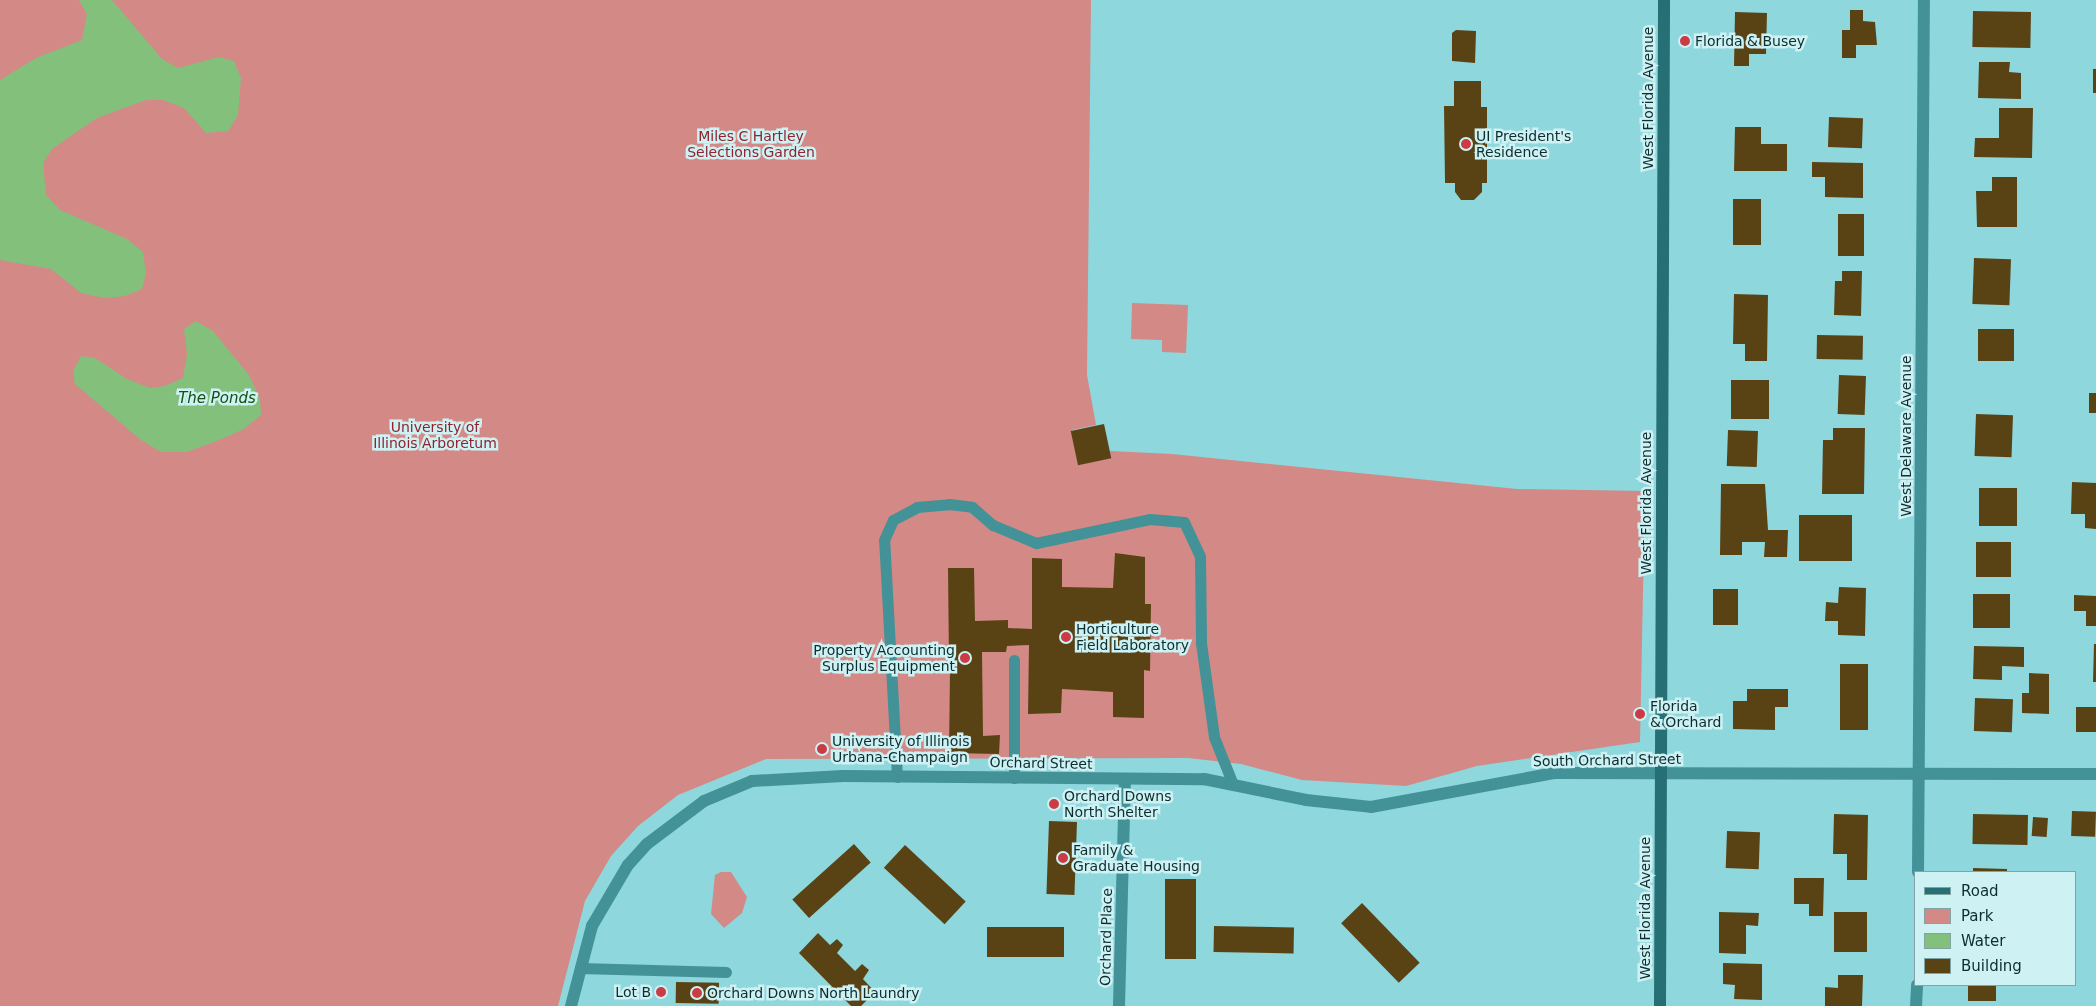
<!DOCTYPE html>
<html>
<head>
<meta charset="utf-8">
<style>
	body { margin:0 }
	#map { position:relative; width:2096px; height:1006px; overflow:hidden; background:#8ed7dd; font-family:"DejaVu Sans",sans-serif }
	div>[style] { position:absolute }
	.green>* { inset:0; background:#d38986 }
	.water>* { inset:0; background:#83c07c }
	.building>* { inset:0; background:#594315; transform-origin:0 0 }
	.service>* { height:11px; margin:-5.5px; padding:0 5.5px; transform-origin:5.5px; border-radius:5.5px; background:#429298 }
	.minor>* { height:12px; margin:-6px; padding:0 6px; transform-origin:6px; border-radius:6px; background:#429298 }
	.secondary>* { height:12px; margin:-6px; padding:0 6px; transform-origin:6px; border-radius:6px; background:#266f74 }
	.dots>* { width:14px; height:14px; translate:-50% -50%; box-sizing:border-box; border:2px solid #cef1f4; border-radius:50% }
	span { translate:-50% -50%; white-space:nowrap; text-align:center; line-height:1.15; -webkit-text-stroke:5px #cef1f4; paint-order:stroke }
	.poi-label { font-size:14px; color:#0d2d2f }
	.left { translate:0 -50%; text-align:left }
	.right { translate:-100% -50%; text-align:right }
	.street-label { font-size:14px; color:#0d2d2f }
	.park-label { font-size:14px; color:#90232b }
	.water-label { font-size:15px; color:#13510f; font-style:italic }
	.legend { position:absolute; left:1914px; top:871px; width:162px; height:115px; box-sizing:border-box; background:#cef1f4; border:1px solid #81a3a5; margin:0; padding:6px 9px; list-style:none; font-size:15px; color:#0d2d2f }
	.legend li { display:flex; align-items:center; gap:10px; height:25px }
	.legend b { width:25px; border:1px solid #81a3a5 }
</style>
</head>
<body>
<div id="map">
	<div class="green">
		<i style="clip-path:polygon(0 0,1091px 0,1087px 375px,1096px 425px,1072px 430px,1078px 464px,1110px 458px,1110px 451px,1172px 454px,1517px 489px,1645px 491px,1640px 742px,1477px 766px,1406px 786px,1302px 780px,1241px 764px,1188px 758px,766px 759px,678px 795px,638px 826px,611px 856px,585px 901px,558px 1006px,0 1006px)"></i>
		<i style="clip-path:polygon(1132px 303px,1188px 305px,1186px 353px,1162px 352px,1162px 340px,1131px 339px)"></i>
		<i style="clip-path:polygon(721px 872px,731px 872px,747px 897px,742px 913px,724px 928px,711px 914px,715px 875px)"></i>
	</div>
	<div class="water">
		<i style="clip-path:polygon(79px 0,112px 0,162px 59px,178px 68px,219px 57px,234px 61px,241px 78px,238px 115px,228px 131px,206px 133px,184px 108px,163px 100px,146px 100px,97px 118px,52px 149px,43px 163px,46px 195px,60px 210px,127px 239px,143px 252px,146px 273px,142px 289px,125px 296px,105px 298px,81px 293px,51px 269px,0 260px,0 80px,36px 58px,82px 40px,87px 14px)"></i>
		<i style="clip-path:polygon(196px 321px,213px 331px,249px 375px,260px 399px,261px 415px,244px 429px,217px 441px,186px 452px,161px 452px,141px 440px,75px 384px,73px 371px,81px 356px,95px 358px,127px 379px,150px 388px,165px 386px,183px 378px,187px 354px,184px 329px)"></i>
	</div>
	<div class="building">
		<i style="clip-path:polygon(1850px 10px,1863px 10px,1863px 21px,1875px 22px,1877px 45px,1856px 45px,1856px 58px,1842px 58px,1842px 30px,1850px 30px)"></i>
		<i style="left:1973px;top:11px;width:58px;height:36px;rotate:1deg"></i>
		<i style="clip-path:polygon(1735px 12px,1767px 13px,1766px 54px,1749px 54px,1749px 66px,1734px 66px)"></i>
		<i style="clip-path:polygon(1456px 30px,1476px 31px,1475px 63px,1452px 61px,1452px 33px)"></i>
		<i style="clip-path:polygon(1979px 62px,2010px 62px,2009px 72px,2021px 73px,2021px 99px,1978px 98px)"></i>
		<i style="left:2093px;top:69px;width:3px;height:24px"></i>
		<i style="clip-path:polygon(1454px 81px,1481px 81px,1481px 107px,1487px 107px,1487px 183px,1482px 183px,1482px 192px,1474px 200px,1461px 200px,1455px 192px,1455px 183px,1445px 183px,1444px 106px,1454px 106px)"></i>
		<i style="clip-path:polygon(1999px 108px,2033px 108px,2032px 158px,1974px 157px,1975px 138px,1999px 138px)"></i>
		<i style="left:1829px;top:117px;width:34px;height:30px;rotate:2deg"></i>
		<i style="clip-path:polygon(1735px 127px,1761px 127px,1761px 144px,1787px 144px,1787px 171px,1734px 171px)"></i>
		<i style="clip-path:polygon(1812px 162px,1863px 163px,1863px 198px,1825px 197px,1825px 177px,1812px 177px)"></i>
		<i style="clip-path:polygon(1992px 177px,2017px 177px,2017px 227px,1977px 227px,1976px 191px,1992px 191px)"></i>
		<i style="left:1733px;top:199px;width:28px;height:46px"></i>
		<i style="left:1838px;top:214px;width:26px;height:42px"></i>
		<i style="left:1974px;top:258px;width:37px;height:46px;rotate:2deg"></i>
		<i style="clip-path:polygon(1842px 271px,1862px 271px,1861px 316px,1834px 315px,1835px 281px,1842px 281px)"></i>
		<i style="clip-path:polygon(1734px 294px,1768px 295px,1767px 361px,1745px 361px,1745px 344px,1733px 344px)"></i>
		<i style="left:1978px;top:329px;width:36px;height:32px"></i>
		<i style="left:1817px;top:335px;width:46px;height:24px;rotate:1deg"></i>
		<i style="left:1839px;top:375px;width:27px;height:39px;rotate:2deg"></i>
		<i style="left:1731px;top:380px;width:38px;height:39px"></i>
		<i style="left:2089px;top:393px;width:7px;height:20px"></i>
		<i style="left:1976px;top:414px;width:37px;height:42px;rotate:2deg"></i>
		<i style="left:1104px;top:424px;width:35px;height:34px;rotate:78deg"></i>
		<i style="clip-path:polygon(1833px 428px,1865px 428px,1864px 494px,1822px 494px,1823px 440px,1833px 440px)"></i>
		<i style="left:1728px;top:430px;width:30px;height:36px;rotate:2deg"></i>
		<i style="clip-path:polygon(2072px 482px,2096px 483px,2096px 529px,2085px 528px,2085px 514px,2071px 514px)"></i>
		<i style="clip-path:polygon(1721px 484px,1765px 484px,1768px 530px,1788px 530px,1787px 557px,1764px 557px,1765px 542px,1742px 542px,1742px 555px,1720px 555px)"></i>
		<i style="left:1979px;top:488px;width:38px;height:38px"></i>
		<i style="left:1799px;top:515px;width:53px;height:46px"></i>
		<i style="left:1976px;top:542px;width:35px;height:35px"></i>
		<i style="clip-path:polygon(1115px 553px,1145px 557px,1145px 604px,1151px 604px,1150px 671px,1144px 670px,1144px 718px,1113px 717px,1113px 692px,1062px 689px,1061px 713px,1028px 714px,1029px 645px,1007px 646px,1006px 652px,982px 652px,983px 736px,1000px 735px,999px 754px,949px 753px,950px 672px,941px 671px,941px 663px,949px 663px,948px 568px,974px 568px,975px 621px,1008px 620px,1008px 628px,1032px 629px,1032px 558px,1062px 559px,1062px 587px,1113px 588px)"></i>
		<i style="clip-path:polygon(1839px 587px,1866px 588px,1865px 636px,1838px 635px,1838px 621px,1825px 621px,1826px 602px,1838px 603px)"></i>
		<i style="left:1713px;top:589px;width:25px;height:36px"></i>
		<i style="left:1973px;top:594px;width:37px;height:34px"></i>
		<i style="clip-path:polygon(2074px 595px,2096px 596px,2096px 626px,2086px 626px,2086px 611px,2074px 611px)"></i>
		<i style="clip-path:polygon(2094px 644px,2096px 644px,2096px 682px,2093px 682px)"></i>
		<i style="clip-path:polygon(1974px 646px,2024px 647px,2024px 667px,2002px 666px,2002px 680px,1973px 679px)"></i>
		<i style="left:1840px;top:664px;width:28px;height:66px"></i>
		<i style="clip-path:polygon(2029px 673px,2049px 674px,2049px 714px,2022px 713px,2022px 693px,2029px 693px)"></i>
		<i style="clip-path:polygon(1747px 689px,1788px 689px,1788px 707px,1775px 707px,1775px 730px,1733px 729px,1733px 701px,1747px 701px)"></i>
		<i style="left:1975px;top:698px;width:38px;height:33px;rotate:2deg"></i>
		<i style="left:2076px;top:707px;width:20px;height:25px"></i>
		<i style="left:2072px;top:811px;width:24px;height:25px;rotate:2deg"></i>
		<i style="clip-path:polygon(1834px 814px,1868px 815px,1867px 880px,1847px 880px,1847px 854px,1833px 854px)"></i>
		<i style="left:1973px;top:814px;width:55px;height:30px;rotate:1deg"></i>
		<i style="left:2033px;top:817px;width:15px;height:19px;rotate:4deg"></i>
		<i style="left:1049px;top:821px;width:28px;height:73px;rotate:2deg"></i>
		<i style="left:1727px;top:831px;width:33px;height:37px;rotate:2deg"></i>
		<i style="left:854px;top:844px;width:25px;height:83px;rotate:48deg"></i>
		<i style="left:905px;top:845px;width:83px;height:31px;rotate:43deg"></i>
		<i style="clip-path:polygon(1973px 868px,2007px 869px,2007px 872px,1973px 872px)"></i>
		<i style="clip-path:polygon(1794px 878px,1824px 878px,1823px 916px,1809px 916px,1809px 904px,1794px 904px)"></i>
		<i style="left:1165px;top:879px;width:31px;height:80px"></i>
		<i style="left:1362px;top:903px;width:83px;height:29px;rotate:46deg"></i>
		<i style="clip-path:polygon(1719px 912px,1759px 913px,1758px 926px,1746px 925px,1746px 954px,1719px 953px)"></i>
		<i style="left:1834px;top:912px;width:33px;height:40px"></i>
		<i style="left:1214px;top:926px;width:80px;height:26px;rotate:1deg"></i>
		<i style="left:1064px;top:927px;width:30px;height:77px;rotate:90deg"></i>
		<i style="clip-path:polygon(818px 933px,830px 945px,837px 939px,843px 945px,837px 953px,855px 971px,862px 964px,869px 970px,863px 979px,875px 992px,861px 1006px,851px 1006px,799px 953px)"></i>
		<i style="clip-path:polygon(1723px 963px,1762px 964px,1762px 1000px,1734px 999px,1735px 985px,1723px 984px)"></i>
		<i style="clip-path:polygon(1838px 975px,1863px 975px,1862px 1006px,1825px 1006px,1825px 987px,1838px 988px)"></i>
		<i style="left:676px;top:982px;width:43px;height:21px;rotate:1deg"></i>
		<i style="left:1968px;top:985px;width:28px;height:16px"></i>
	</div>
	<div class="service">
		<i style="left:897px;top:777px;width:237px;rotate:-93.1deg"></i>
		<i style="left:884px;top:540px;width:22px;rotate:-66deg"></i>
		<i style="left:893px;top:520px;width:27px;rotate:-28deg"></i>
		<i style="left:917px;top:507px;width:32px;rotate:-5deg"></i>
		<i style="left:949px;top:504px;width:23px;rotate:7deg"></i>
		<i style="left:972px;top:507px;width:28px;rotate:41deg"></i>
		<i style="left:993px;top:525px;width:47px;rotate:22.7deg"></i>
		<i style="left:1036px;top:543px;width:116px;rotate:-11.9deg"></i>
		<i style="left:1150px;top:519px;width:34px;rotate:5deg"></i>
		<i style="left:1184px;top:522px;width:38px;rotate:65deg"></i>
		<i style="left:1200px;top:557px;width:86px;rotate:89.3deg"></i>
		<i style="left:1201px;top:643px;width:95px;rotate:82.1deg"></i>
		<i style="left:1214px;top:737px;width:48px;rotate:68.2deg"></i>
		<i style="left:1014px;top:778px;width:118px;rotate:-90deg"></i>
		<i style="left:580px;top:968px;width:146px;rotate:1.6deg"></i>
	</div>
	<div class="minor">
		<i style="left:1918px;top:872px;width:872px;rotate:-89.61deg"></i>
		<i style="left:571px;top:1006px;width:83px;rotate:-75.3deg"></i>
		<i style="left:592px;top:926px;width:71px;rotate:-59.5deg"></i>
		<i style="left:628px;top:865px;width:28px;rotate:-48deg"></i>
		<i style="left:647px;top:844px;width:71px;rotate:-37deg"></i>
		<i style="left:704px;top:801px;width:52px;rotate:-22.6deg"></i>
		<i style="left:752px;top:781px;width:91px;rotate:-3.1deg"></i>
		<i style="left:843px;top:776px;width:361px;rotate:0.5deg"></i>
		<i style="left:1204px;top:779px;width:104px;rotate:11.6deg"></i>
		<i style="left:1306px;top:800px;width:65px;rotate:6.1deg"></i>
		<i style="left:1371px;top:807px;width:187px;rotate:-10.5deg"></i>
		<i style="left:1555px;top:773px;width:541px;rotate:0.11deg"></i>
		<i style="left:1119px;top:1006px;width:227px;rotate:-88.5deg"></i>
		<i style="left:1916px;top:1006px;width:21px;rotate:-87deg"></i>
	</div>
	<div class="secondary">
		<i style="left:1660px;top:1006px;width:1006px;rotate:-89.77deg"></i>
	</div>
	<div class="dots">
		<i style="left:1685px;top:41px;background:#cb3b43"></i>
		<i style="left:1466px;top:144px;background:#cb3b43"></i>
		<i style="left:1066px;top:637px;background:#cb3b43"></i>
		<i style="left:965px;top:658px;background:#cb3b43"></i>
		<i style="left:1640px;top:714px;background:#cb3b43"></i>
		<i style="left:822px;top:749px;background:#cb3b43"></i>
		<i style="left:1054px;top:804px;background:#cb3b43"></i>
		<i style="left:1063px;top:858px;background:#cb3b43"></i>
		<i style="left:661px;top:992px;background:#cb3b43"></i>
		<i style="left:697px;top:993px;background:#cb3b43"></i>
	</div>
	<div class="poi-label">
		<span class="left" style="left:1695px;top:41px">Florida &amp; Busey</span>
		<span class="left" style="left:1476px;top:144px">UI President's<br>Residence</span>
		<span class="left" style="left:1076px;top:637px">Horticulture<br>Field Laboratory</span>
		<span class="right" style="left:955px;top:658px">Property Accounting<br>Surplus Equipment</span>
		<span class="left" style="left:1650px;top:714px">Florida<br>&amp; Orchard</span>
		<span class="left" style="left:832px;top:749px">University of Illinois<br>Urbana-Champaign</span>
		<span class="left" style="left:1064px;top:804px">Orchard Downs<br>North Shelter</span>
		<span class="left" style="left:1073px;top:858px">Family &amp;<br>Graduate Housing</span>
		<span class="right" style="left:651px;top:992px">Lot B</span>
		<span class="left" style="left:707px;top:993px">Orchard Downs North Laundry</span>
	</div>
	<div class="street-label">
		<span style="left:1648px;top:98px;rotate:-90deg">West Florida Avenue</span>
		<span style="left:1906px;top:436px;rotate:-90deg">West Delaware Avenue</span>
		<span style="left:1646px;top:503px;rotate:-90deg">West Florida Avenue</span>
		<span style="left:1607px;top:760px;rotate:-1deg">South Orchard Street</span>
		<span style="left:1041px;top:763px;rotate:1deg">Orchard Street</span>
		<span style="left:1645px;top:908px;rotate:-90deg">West Florida Avenue</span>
		<span style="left:1106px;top:937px;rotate:-89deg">Orchard Place</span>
	</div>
	<div class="park-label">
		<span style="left:751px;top:144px">Miles C Hartley<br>Selections Garden</span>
		<span style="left:435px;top:435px">University of<br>Illinois Arboretum</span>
	</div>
	<div class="water-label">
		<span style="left:217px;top:399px">The Ponds</span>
	</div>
	<ul class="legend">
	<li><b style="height:6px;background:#266f74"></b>Road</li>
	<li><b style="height:14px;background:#d38986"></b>Park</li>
	<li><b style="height:14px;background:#83c07c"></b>Water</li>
	<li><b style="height:14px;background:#594315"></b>Building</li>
	</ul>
</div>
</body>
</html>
